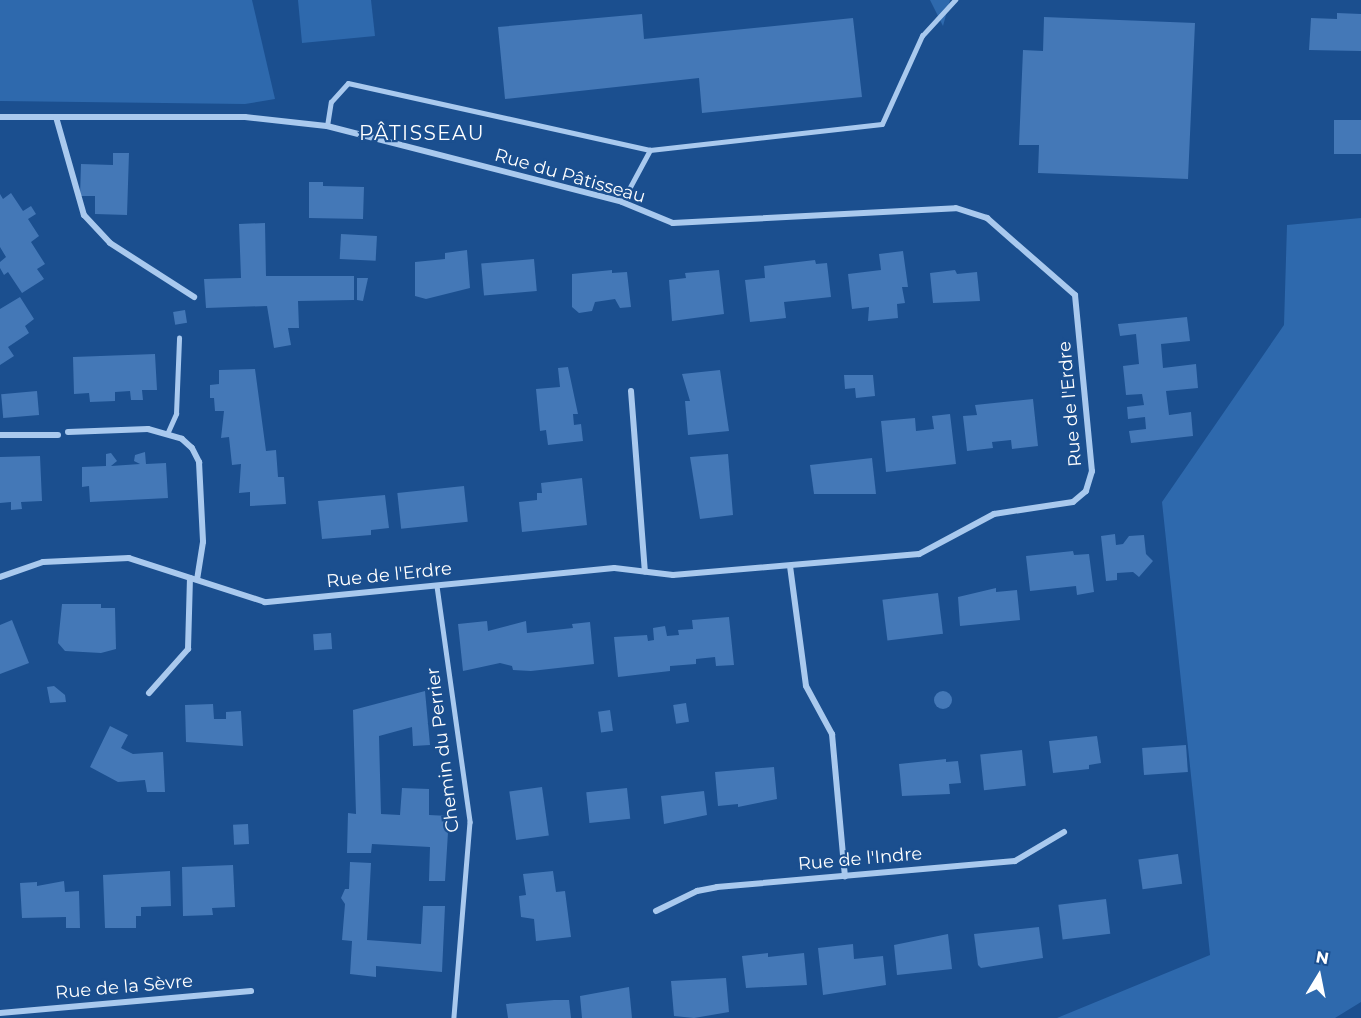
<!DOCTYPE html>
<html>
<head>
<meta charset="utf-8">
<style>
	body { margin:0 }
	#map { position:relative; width:1361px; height:1018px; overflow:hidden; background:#1b4f8f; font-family:Montserrat,sans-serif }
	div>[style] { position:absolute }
	.green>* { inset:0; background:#2e69ad }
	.building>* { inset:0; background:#4478b7; transform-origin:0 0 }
	.round { border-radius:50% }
	.service>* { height:4.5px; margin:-2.25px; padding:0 2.25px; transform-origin:2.25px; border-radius:2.25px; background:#a9c9ee }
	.minor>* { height:6px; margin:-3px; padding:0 3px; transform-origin:3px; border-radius:3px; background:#a9c9ee }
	span { translate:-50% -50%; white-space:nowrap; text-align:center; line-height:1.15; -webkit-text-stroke:4.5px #1b4f8f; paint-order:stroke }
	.street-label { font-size:18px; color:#fff }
	.neighbourhood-label { font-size:20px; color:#fff; letter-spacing:1.5px }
	.north { position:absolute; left:1289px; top:946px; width:60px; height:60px; -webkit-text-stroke:4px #1b4f8f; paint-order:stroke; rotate:10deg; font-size:16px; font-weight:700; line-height:24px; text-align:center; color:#fff }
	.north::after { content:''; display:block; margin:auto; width:21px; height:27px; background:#fff; clip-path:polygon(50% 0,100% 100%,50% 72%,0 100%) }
</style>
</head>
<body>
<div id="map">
	<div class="green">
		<i style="clip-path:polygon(0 0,252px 0,275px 99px,245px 104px,0 101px)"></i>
		<i style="clip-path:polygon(298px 0,371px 0,375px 36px,302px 43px)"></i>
		<i style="clip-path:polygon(930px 0,950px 0,943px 26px)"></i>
		<i style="clip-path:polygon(1361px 218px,1361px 1002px,1335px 1018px,1057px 1018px,1210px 955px,1162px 502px,1284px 325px,1287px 225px)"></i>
	</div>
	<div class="building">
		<i style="clip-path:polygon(1337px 13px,1361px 14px,1361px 51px,1309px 50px,1311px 18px,1337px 19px)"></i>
		<i style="clip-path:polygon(642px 14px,644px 39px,853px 18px,862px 97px,702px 113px,699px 78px,505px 99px,498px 27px)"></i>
		<i style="clip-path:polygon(1044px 17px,1195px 23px,1188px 179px,1038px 173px,1039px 145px,1019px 145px,1023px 50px,1043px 51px)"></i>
		<i style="left:1334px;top:120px;width:27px;height:34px"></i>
		<i style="clip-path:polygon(113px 153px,129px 153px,127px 215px,95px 214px,95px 196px,80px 196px,81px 164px,113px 165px)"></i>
		<i style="clip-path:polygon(309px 182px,323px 182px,323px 186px,364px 187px,363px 219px,309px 218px)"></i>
		<i style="clip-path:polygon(11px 193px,23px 211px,31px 206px,36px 214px,28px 219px,39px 236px,31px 242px,45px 264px,37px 269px,44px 279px,22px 293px,8px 272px,4px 275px,0 268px,0 262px,6px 257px,0 247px,0 194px,3px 199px)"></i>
		<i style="clip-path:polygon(265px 223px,266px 276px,354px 276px,354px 300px,298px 301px,299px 328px,288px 328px,291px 345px,274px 348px,267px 306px,206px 308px,204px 279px,241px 278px,239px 224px)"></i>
		<i style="left:341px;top:234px;width:36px;height:25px;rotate:3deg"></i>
		<i style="clip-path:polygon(467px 250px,470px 288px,426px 299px,415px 296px,415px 262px,445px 259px,445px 253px)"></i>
		<i style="clip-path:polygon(903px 251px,908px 287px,902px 287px,905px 303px,897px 304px,898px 318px,868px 321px,869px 307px,852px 309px,848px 274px,881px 270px,879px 254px)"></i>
		<i style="left:534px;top:259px;width:32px;height:53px;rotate:85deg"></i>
		<i style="clip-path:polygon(815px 260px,816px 264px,827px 263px,831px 297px,784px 302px,786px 318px,750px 322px,745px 280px,765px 278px,764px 266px)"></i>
		<i style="clip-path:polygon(612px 270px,612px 273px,627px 272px,631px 307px,620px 308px,615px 299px,595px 302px,592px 311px,579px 313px,572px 307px,572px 274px)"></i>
		<i style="clip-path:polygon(719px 270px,724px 314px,672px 321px,669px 280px,686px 278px,685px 273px)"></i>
		<i style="clip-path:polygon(955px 270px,957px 274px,977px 272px,980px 301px,933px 303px,930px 273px)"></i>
		<i style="clip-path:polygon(357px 278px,368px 278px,363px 301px,357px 300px)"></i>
		<i style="clip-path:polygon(20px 297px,34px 319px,25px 326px,29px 333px,8px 347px,14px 356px,0 365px,0 309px)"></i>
		<i style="left:185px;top:310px;width:13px;height:12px;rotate:81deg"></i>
		<i style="clip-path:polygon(1187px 317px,1190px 341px,1161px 344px,1163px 368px,1196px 364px,1198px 388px,1166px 391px,1169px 415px,1191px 412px,1193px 436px,1131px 443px,1129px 431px,1146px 429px,1145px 417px,1128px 419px,1127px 407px,1144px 405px,1142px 394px,1126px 395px,1123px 366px,1139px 364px,1136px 334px,1120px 336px,1118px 324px)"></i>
		<i style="clip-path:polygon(155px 354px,157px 390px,142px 390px,143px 400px,131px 400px,130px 391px,115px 392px,115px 401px,90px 402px,89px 393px,74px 394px,73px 357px)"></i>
		<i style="clip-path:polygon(568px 367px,578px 414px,573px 414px,574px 425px,581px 424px,583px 441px,548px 445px,546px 430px,540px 431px,536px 389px,560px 387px,558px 368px)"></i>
		<i style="clip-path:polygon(255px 369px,266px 451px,276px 450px,278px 477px,284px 477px,286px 504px,250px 506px,250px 492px,239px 493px,241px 464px,232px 465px,229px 437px,221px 438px,224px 411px,215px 411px,214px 398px,210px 398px,210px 385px,219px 384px,219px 370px)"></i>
		<i style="clip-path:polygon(720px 370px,729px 431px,688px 435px,685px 401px,690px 401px,682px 374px)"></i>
		<i style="clip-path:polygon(844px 375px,873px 375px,875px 396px,856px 398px,855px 388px,845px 389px)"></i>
		<i style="left:37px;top:391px;width:24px;height:36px;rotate:85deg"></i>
		<i style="clip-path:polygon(1033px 399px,1038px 446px,1012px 449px,1011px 440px,992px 442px,993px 448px,967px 451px,963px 416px,977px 415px,975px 405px)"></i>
		<i style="clip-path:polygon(950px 414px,956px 464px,886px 472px,881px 421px,915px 418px,916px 431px,934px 429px,932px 416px)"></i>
		<i style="clip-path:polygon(145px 452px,146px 464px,166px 463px,168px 498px,90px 502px,89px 486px,82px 487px,82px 467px,106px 466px,106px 454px,111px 453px,117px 461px,111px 466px,140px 464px,134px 461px,135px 455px)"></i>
		<i style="clip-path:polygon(728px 454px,733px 515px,700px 519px,690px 457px)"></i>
		<i style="clip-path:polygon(40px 456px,42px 501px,21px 502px,22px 509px,11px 510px,11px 502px,0 503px,0 457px)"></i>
		<i style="clip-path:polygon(872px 458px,876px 494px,814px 494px,810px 465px)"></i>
		<i style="clip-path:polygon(582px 478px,587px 525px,522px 532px,519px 502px,537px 500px,537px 493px,542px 493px,541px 483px)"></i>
		<i style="left:464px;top:486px;width:36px;height:67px;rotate:84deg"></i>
		<i style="clip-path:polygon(385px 495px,389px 528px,371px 530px,371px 535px,322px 539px,318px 501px)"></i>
		<i style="clip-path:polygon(1115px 534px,1116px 545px,1123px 544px,1129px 536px,1144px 535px,1146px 554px,1153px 561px,1139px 577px,1133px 572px,1117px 573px,1117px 580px,1106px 581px,1101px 536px)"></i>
		<i style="clip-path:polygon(1073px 551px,1074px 555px,1089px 554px,1094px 592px,1077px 595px,1076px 586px,1030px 591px,1026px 556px)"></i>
		<i style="clip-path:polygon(996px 588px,996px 592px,1017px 590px,1020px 620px,960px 626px,958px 597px)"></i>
		<i style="left:938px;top:593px;width:41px;height:56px;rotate:83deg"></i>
		<i style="clip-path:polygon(62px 604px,101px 604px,101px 608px,115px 608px,116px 649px,101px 653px,65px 651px,58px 643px)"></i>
		<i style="clip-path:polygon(729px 617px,734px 665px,716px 666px,715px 657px,696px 659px,696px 664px,670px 666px,670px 671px,618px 677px,614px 637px,647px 635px,648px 641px,654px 640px,653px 628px,665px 626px,667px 636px,679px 635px,678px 630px,693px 629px,692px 620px)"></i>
		<i style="clip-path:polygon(12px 620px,29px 663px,0 674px,0 625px)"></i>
		<i style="clip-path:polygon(487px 621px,488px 631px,526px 621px,527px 633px,573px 628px,572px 624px,590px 622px,594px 664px,531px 671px,513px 670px,512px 666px,500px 663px,463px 671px,458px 624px)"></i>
		<i style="left:331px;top:633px;width:16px;height:18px;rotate:86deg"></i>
		<i style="clip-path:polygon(54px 686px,65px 695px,66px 702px,50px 703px,47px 687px)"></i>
		<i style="clip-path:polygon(425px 691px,430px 745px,413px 746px,412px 727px,379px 736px,381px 814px,400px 815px,402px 788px,429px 789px,429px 815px,449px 816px,445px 881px,429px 881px,430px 847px,372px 844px,371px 853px,347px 853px,348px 813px,356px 814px,353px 710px)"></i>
		<i class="round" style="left:934px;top:691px;width:18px;height:18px"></i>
		<i style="left:686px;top:703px;width:19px;height:13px;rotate:81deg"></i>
		<i style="clip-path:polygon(213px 704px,214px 719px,226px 719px,226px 712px,241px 711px,243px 746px,186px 742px,185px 705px)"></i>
		<i style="left:610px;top:710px;width:21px;height:12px;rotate:82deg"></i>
		<i style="clip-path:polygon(110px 726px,128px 735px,121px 748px,133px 754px,163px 752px,165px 792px,147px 792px,145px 780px,118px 782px,90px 767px)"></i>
		<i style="clip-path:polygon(1097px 736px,1101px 763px,1089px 765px,1089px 769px,1053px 773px,1049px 741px)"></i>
		<i style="left:1186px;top:745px;width:27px;height:44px;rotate:86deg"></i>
		<i style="left:1022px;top:750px;width:36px;height:42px;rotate:84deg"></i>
		<i style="clip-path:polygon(946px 759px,946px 762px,958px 761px,961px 783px,949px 784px,950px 794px,902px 796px,899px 764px)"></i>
		<i style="clip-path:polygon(774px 767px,777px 799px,738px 807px,738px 804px,718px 806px,715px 772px)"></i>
		<i style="left:542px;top:787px;width:49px;height:33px;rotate:82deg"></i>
		<i style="left:627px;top:788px;width:31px;height:41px;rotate:84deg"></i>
		<i style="clip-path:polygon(704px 791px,707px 815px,664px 824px,661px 796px)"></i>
		<i style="left:248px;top:824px;width:20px;height:15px;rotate:87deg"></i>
		<i style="left:1178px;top:854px;width:30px;height:40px;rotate:82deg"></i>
		<i style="clip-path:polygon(350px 862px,371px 863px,367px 940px,421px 944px,423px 906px,445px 906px,442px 972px,376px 966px,376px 977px,350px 974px,352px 941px,342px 940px,345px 904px,341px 898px,345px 889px,349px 889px)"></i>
		<i style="clip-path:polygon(233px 865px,235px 907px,212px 908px,213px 915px,183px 916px,182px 867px)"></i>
		<i style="clip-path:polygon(170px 871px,171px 906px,141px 907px,141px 916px,136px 916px,136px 928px,105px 928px,103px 875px)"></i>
		<i style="clip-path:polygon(553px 871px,556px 892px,565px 891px,571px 937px,536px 941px,534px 919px,521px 917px,519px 896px,526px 895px,523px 874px)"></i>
		<i style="clip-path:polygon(64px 881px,65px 892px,79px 891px,80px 928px,66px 928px,66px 917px,22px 918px,20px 883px,37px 882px,37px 886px)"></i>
		<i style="left:1106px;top:899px;width:35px;height:48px;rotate:83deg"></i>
		<i style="clip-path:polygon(1039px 927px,1043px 958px,981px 968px,978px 965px,974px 934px)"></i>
		<i style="clip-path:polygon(948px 934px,952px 969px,897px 975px,894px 945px)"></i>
		<i style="clip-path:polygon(853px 944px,854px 959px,883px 956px,886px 985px,823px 995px,818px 948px)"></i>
		<i style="clip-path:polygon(768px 953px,768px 957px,804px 953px,807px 985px,746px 988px,742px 956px)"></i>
		<i style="clip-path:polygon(726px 978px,729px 1012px,694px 1018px,674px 1016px,671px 981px)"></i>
		<i style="clip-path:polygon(629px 987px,632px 1018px,582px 1018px,580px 996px)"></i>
		<i style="clip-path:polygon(554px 1000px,569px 1000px,571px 1018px,508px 1018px,506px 1004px)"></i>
	</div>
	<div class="service">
		<i style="left:327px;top:126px;width:24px;rotate:-81deg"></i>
		<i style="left:331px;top:102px;width:25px;rotate:-48deg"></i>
		<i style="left:348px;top:83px;width:309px;rotate:12.5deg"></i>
		<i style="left:622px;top:202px;width:59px;rotate:-61.7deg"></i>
		<i style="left:650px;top:150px;width:233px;rotate:-6.4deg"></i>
		<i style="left:882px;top:124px;width:97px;rotate:-65.6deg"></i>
		<i style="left:922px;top:36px;width:49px;rotate:-47.5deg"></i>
		<i style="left:168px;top:432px;width:20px;rotate:-66deg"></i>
		<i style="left:176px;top:414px;width:76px;rotate:-87.7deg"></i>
		<i style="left:437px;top:586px;width:238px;rotate:82deg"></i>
		<i style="left:470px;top:822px;width:197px;rotate:94.7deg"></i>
	</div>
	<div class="minor">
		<i style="left:0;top:117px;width:245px"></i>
		<i style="left:245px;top:117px;width:82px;rotate:6.3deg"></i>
		<i style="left:327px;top:126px;width:305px;rotate:14.4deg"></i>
		<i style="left:622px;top:202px;width:55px;rotate:22.4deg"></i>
		<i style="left:673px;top:223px;width:283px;rotate:-3deg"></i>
		<i style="left:956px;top:208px;width:33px;rotate:18deg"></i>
		<i style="left:987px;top:218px;width:117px;rotate:41.2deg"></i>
		<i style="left:1075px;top:295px;width:177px;rotate:84.5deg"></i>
		<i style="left:1092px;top:471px;width:21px;rotate:107deg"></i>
		<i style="left:1086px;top:491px;width:17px;rotate:140deg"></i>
		<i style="left:1073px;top:502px;width:80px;rotate:171.4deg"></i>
		<i style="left:994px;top:514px;width:85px;rotate:151.9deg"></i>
		<i style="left:919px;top:554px;width:247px;rotate:175.1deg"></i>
		<i style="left:673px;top:575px;width:59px;rotate:-173.2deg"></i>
		<i style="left:614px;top:568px;width:351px;rotate:174.4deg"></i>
		<i style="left:265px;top:602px;width:143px;rotate:-162.1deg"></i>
		<i style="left:129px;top:558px;width:86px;rotate:177.3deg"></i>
		<i style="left:43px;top:562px;width:46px;rotate:160.8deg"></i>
		<i style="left:56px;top:117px;width:102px;rotate:74.1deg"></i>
		<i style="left:84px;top:215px;width:38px;rotate:47deg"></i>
		<i style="left:110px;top:243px;width:100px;rotate:32.7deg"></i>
		<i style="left:631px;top:391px;width:181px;rotate:85.6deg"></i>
		<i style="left:68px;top:432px;width:80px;rotate:-2.1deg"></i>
		<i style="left:148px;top:429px;width:35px;rotate:16deg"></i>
		<i style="left:182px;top:439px;width:13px;rotate:42deg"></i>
		<i style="left:192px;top:448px;width:16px;rotate:63deg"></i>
		<i style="left:199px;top:462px;width:80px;rotate:87.1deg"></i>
		<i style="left:203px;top:542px;width:38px;rotate:99deg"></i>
		<i style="left:0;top:435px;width:58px"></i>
		<i style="left:790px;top:566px;width:121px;rotate:82.4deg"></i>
		<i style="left:806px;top:686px;width:55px;rotate:61.6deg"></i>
		<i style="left:832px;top:734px;width:143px;rotate:84.8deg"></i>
		<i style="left:149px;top:693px;width:59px;rotate:-48.4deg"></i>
		<i style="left:188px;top:649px;width:71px;rotate:-88.4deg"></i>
		<i style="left:656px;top:911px;width:46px;rotate:-26deg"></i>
		<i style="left:697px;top:891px;width:20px;rotate:-11deg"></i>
		<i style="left:717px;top:887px;width:299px;rotate:-5deg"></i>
		<i style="left:1015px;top:861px;width:57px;rotate:-30.6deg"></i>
		<i style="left:0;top:1013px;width:252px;rotate:-5deg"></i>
	</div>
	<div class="street-label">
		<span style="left:570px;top:176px;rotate:16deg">Rue du Pâtisseau</span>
		<span style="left:1070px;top:404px;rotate:-95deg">Rue de l'Erdre</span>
		<span style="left:389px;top:575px;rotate:-6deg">Rue de l'Erdre</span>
		<span style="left:443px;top:750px;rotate:-97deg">Chemin du Perrier</span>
		<span style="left:860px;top:859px;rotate:-5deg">Rue de l'Indre</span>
		<span style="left:124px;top:987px;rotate:-5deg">Rue de la Sèvre</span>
	</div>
	<div class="neighbourhood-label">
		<span style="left:422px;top:133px">PÂTISSEAU</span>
	</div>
	<div class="north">N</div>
</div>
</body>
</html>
